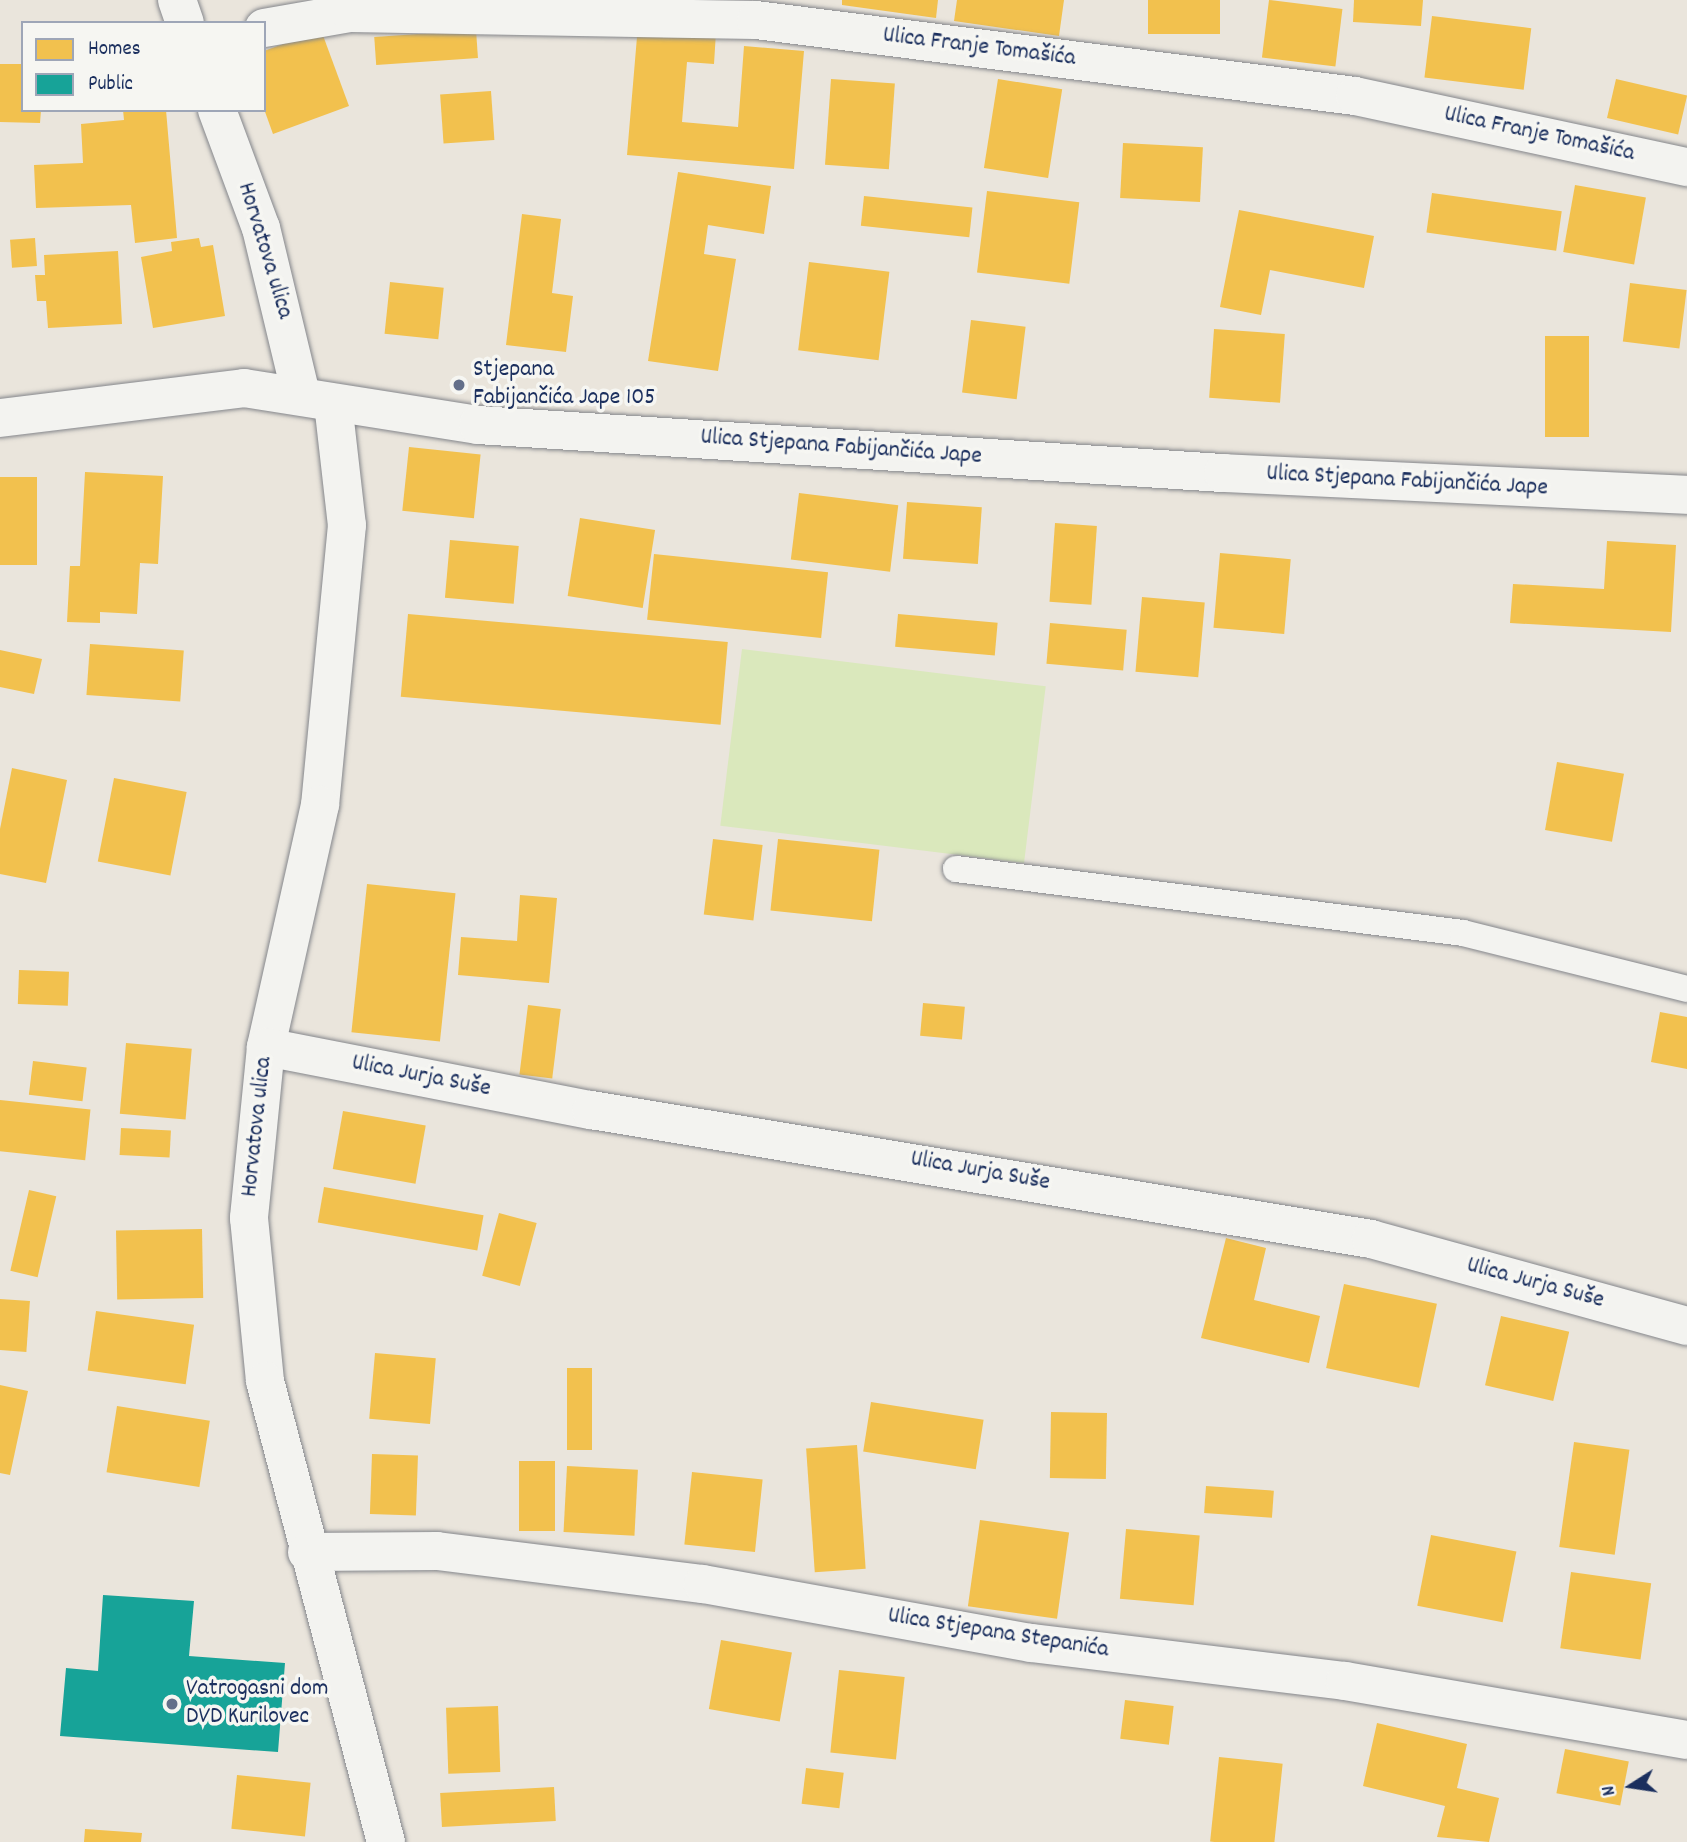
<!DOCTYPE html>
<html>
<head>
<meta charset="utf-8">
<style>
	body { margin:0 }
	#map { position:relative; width:1687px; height:1842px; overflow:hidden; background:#eae5dc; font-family:Dekko,sans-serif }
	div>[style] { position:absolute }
	.green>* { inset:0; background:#dae8bc; transform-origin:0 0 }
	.homes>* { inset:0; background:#f2c14e; transform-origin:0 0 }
	.public>* { inset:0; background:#17a398 }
	.roads { filter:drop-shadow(0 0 2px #84868b) drop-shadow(0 0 2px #84868b) }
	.service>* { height:26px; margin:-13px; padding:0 13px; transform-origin:13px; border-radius:13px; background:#f3f3f0 }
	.minor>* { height:38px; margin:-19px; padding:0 19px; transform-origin:19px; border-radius:19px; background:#f3f3f0 }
	.dots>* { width:19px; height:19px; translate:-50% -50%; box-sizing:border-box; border:4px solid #f6f6f2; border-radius:50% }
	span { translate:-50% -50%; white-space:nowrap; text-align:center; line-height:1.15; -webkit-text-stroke:7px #f6f6f2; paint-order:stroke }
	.street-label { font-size:24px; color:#1b2f5e }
	.poi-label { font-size:24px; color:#1b2f5e }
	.left { translate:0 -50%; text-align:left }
	.legend { position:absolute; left:21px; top:21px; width:245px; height:91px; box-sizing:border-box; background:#f6f6f2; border:2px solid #9ea6b7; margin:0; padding:9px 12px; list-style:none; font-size:21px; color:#1b2f5e }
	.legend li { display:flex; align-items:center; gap:14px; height:35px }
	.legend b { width:35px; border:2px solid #9ea6b7 }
	.north { position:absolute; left:1596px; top:1751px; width:70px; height:70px; -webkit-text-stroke:5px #f6f6f2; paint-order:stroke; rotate:258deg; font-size:19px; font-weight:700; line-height:28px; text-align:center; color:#1b2f5e }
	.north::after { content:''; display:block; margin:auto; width:24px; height:32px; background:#1b2f5e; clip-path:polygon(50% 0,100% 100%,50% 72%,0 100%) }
</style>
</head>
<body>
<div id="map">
	<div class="green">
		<i style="left:742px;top:649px;width:306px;height:178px;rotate:7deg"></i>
	</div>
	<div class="homes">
		<i style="clip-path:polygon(842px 0,938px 0,936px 18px,842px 5px)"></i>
		<i style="clip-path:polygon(957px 0,1064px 0,1059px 36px,954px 21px)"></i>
		<i style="left:1148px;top:0;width:72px;height:34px"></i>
		<i style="left:1269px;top:0;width:74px;height:58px;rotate:7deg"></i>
		<i style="clip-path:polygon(1354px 0,1423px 0,1421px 26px,1353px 22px)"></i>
		<i style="left:1432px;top:16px;width:100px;height:62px;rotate:7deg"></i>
		<i style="clip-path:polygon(638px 25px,716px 32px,714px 64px,687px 62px,682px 122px,738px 127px,744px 46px,804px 51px,794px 169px,627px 155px)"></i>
		<i style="clip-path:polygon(321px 30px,349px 106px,273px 134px,264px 109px,264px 51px)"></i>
		<i style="left:476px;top:30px;width:28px;height:102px;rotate:86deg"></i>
		<i style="clip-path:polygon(0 64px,23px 64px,23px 110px,41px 110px,40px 123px,0 122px)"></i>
		<i style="left:831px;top:79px;width:64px;height:86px;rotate:4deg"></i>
		<i style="left:998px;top:79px;width:65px;height:90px;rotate:9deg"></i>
		<i style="left:1616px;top:79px;width:73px;height:40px;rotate:13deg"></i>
		<i style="left:491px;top:91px;width:49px;height:51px;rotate:86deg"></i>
		<i style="clip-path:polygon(123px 110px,166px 110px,177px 238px,135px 243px,131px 205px,36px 208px,34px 165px,83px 163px,81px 124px,124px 120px)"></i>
		<i style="left:1123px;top:143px;width:80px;height:55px;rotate:3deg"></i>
		<i style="clip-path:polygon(678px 172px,771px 186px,764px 234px,708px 225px,704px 254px,736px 259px,718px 371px,648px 361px)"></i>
		<i style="left:1575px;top:185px;width:72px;height:68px;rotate:10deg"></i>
		<i style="left:987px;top:191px;width:93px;height:82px;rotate:7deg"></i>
		<i style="left:1432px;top:193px;width:131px;height:40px;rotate:8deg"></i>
		<i style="left:864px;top:196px;width:109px;height:30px;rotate:6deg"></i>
		<i style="clip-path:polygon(1239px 210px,1374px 236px,1364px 288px,1270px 270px,1261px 315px,1220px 307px)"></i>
		<i style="clip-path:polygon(522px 214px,561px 219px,552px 293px,573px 296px,566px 352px,506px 345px)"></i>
		<i style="left:35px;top:238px;width:28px;height:25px;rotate:86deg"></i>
		<i style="clip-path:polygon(199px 238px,201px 247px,213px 245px,225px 316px,153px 328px,141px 257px,172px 251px,171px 242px)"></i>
		<i style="clip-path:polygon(118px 251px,122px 324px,48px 328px,46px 301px,37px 301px,35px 275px,45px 275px,44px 255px)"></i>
		<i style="left:809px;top:262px;width:81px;height:89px;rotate:7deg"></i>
		<i style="left:390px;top:282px;width:54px;height:52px;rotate:6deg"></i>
		<i style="left:1630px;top:283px;width:57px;height:59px;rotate:7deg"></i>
		<i style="left:971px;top:320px;width:55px;height:73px;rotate:7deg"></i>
		<i style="left:1214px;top:329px;width:71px;height:69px;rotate:4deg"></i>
		<i style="left:1545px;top:336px;width:44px;height:101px"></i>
		<i style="left:409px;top:447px;width:72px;height:64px;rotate:6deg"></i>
		<i style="clip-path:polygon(85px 472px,163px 476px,158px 564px,140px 563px,137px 614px,100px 612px,100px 623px,67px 622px,70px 566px,80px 566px)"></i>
		<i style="left:0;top:477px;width:37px;height:88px"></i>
		<i style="left:799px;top:493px;width:100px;height:67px;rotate:7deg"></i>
		<i style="left:907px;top:502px;width:75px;height:57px;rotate:4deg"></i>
		<i style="left:580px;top:518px;width:76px;height:79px;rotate:9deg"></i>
		<i style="left:1055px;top:523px;width:42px;height:79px;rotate:4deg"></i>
		<i style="left:450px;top:540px;width:69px;height:58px;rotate:5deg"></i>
		<i style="clip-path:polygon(1607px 541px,1676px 545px,1671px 632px,1510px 623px,1513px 584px,1604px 589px)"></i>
		<i style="left:1220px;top:553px;width:71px;height:75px;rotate:5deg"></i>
		<i style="left:654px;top:554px;width:175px;height:66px;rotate:6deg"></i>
		<i style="left:1142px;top:597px;width:63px;height:75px;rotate:5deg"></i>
		<i style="left:408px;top:614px;width:321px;height:83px;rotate:5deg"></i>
		<i style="left:898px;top:614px;width:100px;height:33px;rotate:5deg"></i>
		<i style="left:1050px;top:623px;width:77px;height:41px;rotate:5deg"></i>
		<i style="left:90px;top:644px;width:94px;height:51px;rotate:4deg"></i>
		<i style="clip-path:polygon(0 650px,42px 659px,34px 694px,0 687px)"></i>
		<i style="left:1557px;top:762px;width:68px;height:69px;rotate:10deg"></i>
		<i style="clip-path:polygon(12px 768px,67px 780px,46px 883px,0 874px,0 829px)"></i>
		<i style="left:114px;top:778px;width:74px;height:85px;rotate:11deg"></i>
		<i style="left:713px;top:839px;width:50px;height:76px;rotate:7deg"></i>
		<i style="left:778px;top:839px;width:102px;height:72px;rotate:6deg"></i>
		<i style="left:367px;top:884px;width:89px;height:149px;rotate:6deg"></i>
		<i style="clip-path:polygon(520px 895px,557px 898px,549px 983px,458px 975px,461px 937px,517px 941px)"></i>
		<i style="left:19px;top:970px;width:50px;height:34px;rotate:2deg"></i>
		<i style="left:923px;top:1003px;width:42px;height:33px;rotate:5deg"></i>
		<i style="left:528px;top:1005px;width:33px;height:70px;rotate:7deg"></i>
		<i style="clip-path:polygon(1660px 1012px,1687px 1017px,1687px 1069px,1651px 1062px)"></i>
		<i style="left:126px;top:1043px;width:66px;height:71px;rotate:5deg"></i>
		<i style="left:33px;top:1061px;width:54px;height:34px;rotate:7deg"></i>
		<i style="left:0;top:1100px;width:91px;height:51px;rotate:6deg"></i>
		<i style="left:343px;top:1111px;width:84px;height:59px;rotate:10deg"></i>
		<i style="left:121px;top:1128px;width:50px;height:27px;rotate:3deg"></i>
		<i style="left:324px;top:1187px;width:162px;height:36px;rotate:10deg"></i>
		<i style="left:29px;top:1190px;width:28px;height:83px;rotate:13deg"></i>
		<i style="left:499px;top:1213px;width:39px;height:65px;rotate:15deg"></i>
		<i style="left:202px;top:1229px;width:69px;height:86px;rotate:89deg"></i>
		<i style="clip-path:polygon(1226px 1238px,1266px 1248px,1254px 1300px,1320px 1316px,1309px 1363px,1201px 1338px)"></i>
		<i style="left:1344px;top:1284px;width:95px;height:86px;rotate:12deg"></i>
		<i style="left:0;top:1299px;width:30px;height:51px;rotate:4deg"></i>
		<i style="left:96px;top:1311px;width:99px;height:60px;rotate:8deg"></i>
		<i style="left:1501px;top:1316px;width:70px;height:71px;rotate:13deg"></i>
		<i style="left:375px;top:1353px;width:61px;height:66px;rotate:5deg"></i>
		<i style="left:567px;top:1368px;width:25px;height:82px"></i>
		<i style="clip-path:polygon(0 1385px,28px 1391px,10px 1475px,0 1473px)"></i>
		<i style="left:871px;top:1402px;width:114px;height:50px;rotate:9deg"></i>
		<i style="left:117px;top:1406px;width:94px;height:67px;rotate:9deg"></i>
		<i style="left:1051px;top:1412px;width:56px;height:66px;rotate:1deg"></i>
		<i style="left:1574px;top:1442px;width:56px;height:106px;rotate:8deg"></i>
		<i style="left:857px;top:1445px;width:124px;height:51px;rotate:86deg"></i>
		<i style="left:372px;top:1454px;width:46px;height:60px;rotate:2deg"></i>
		<i style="left:519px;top:1461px;width:36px;height:70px"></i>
		<i style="left:567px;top:1466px;width:71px;height:66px;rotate:3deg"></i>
		<i style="left:692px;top:1472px;width:71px;height:73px;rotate:6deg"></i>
		<i style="left:1206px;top:1486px;width:68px;height:27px;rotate:4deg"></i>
		<i style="left:980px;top:1520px;width:90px;height:87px;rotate:8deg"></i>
		<i style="left:1126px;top:1529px;width:74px;height:70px;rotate:5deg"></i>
		<i style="left:1431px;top:1535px;width:87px;height:72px;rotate:11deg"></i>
		<i style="left:1571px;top:1572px;width:81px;height:77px;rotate:8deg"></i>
		<i style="left:721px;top:1640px;width:72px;height:70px;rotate:10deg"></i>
		<i style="left:839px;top:1670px;width:66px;height:83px;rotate:6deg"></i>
		<i style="left:1125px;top:1700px;width:49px;height:39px;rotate:7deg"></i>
		<i style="left:498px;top:1706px;width:66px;height:52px;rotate:88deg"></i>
		<i style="clip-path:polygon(1377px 1723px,1467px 1744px,1457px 1788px,1499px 1798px,1489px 1842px,1437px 1837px,1445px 1806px,1363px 1786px)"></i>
		<i style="left:1565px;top:1749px;width:65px;height:45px;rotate:11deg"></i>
		<i style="left:1219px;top:1757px;width:64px;height:85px;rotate:6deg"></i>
		<i style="left:806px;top:1768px;width:38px;height:36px;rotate:7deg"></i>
		<i style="left:237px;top:1775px;width:74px;height:54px;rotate:6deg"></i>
		<i style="left:554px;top:1787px;width:34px;height:114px;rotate:87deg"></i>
		<i style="clip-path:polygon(85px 1829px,142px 1833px,141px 1842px,84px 1842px)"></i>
	</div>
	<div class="public">
		<i style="clip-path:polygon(103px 1595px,194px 1601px,189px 1656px,285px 1663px,278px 1752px,60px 1736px,66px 1668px,98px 1671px)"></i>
	</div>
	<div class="roads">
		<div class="service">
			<i style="left:956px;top:869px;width:511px;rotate:7.19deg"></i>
			<i style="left:1463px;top:933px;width:231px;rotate:14deg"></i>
		</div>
		<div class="minor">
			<i style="left:177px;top:0;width:24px;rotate:71deg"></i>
			<i style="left:264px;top:28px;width:87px;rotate:-9.9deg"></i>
			<i style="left:350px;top:13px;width:406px;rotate:1deg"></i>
			<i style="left:756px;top:20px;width:604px;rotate:7.23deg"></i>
			<i style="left:1355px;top:96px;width:340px;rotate:12.1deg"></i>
			<i style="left:217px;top:110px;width:126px;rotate:69.6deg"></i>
			<i style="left:261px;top:228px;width:172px;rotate:76.5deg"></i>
			<i style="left:333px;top:403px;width:123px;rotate:83.5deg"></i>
			<i style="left:347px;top:525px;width:281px;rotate:95.5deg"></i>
			<i style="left:320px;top:805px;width:248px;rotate:102.6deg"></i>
			<i style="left:266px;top:1047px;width:172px;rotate:95.7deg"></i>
			<i style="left:249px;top:1218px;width:164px;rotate:84.4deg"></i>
			<i style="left:265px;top:1381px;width:477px;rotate:75.3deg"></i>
			<i style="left:0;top:418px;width:246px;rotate:-7deg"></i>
			<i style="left:244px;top:388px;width:237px;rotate:9deg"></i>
			<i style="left:478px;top:425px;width:747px;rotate:3.69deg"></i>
			<i style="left:1223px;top:473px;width:465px;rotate:2.7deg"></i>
			<i style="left:266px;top:1047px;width:331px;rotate:11deg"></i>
			<i style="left:591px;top:1110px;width:791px;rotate:9.39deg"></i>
			<i style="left:1371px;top:1239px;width:328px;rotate:15.4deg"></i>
			<i style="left:307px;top:1552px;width:130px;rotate:-0.4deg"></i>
			<i style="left:437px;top:1551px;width:268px;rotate:7.1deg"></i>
			<i style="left:703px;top:1584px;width:333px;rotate:10.2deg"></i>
			<i style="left:1031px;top:1643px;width:316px;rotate:6.9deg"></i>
			<i style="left:1345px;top:1681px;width:347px;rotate:9.8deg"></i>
		</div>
	</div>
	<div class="dots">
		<i style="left:459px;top:385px;background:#636f8a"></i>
		<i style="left:172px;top:1704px;background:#636f8a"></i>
	</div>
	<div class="street-label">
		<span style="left:979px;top:48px;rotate:7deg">Ulica Franje Tomašića</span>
		<span style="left:1539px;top:135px;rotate:12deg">Ulica Franje Tomašića</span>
		<span style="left:264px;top:251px;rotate:73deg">Horvatova ulica</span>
		<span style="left:841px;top:448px;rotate:4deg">Ulica Stjepana Fabijančića Jape</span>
		<span style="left:1407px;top:482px;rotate:3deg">Ulica Stjepana Fabijančića Jape</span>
		<span style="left:421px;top:1077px;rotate:11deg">Ulica Jurja Suše</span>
		<span style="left:258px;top:1127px;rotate:-84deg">Horvatova ulica</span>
		<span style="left:980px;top:1172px;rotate:10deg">Ulica Jurja Suše</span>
		<span style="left:1535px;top:1284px;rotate:15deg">Ulica Jurja Suše</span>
		<span style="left:998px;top:1634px;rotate:9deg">Ulica Stjepana Stepanića</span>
	</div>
	<div class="poi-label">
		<span class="left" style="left:473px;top:385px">Stjepana<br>Fabijančića Jape 105</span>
		<span class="left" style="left:186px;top:1704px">Vatrogasni dom<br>DVD Kurilovec</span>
	</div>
	<ul class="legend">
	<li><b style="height:19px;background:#f2c14e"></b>Homes</li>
	<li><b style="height:19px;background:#17a398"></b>Public</li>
	</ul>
	<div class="north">N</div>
</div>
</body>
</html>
